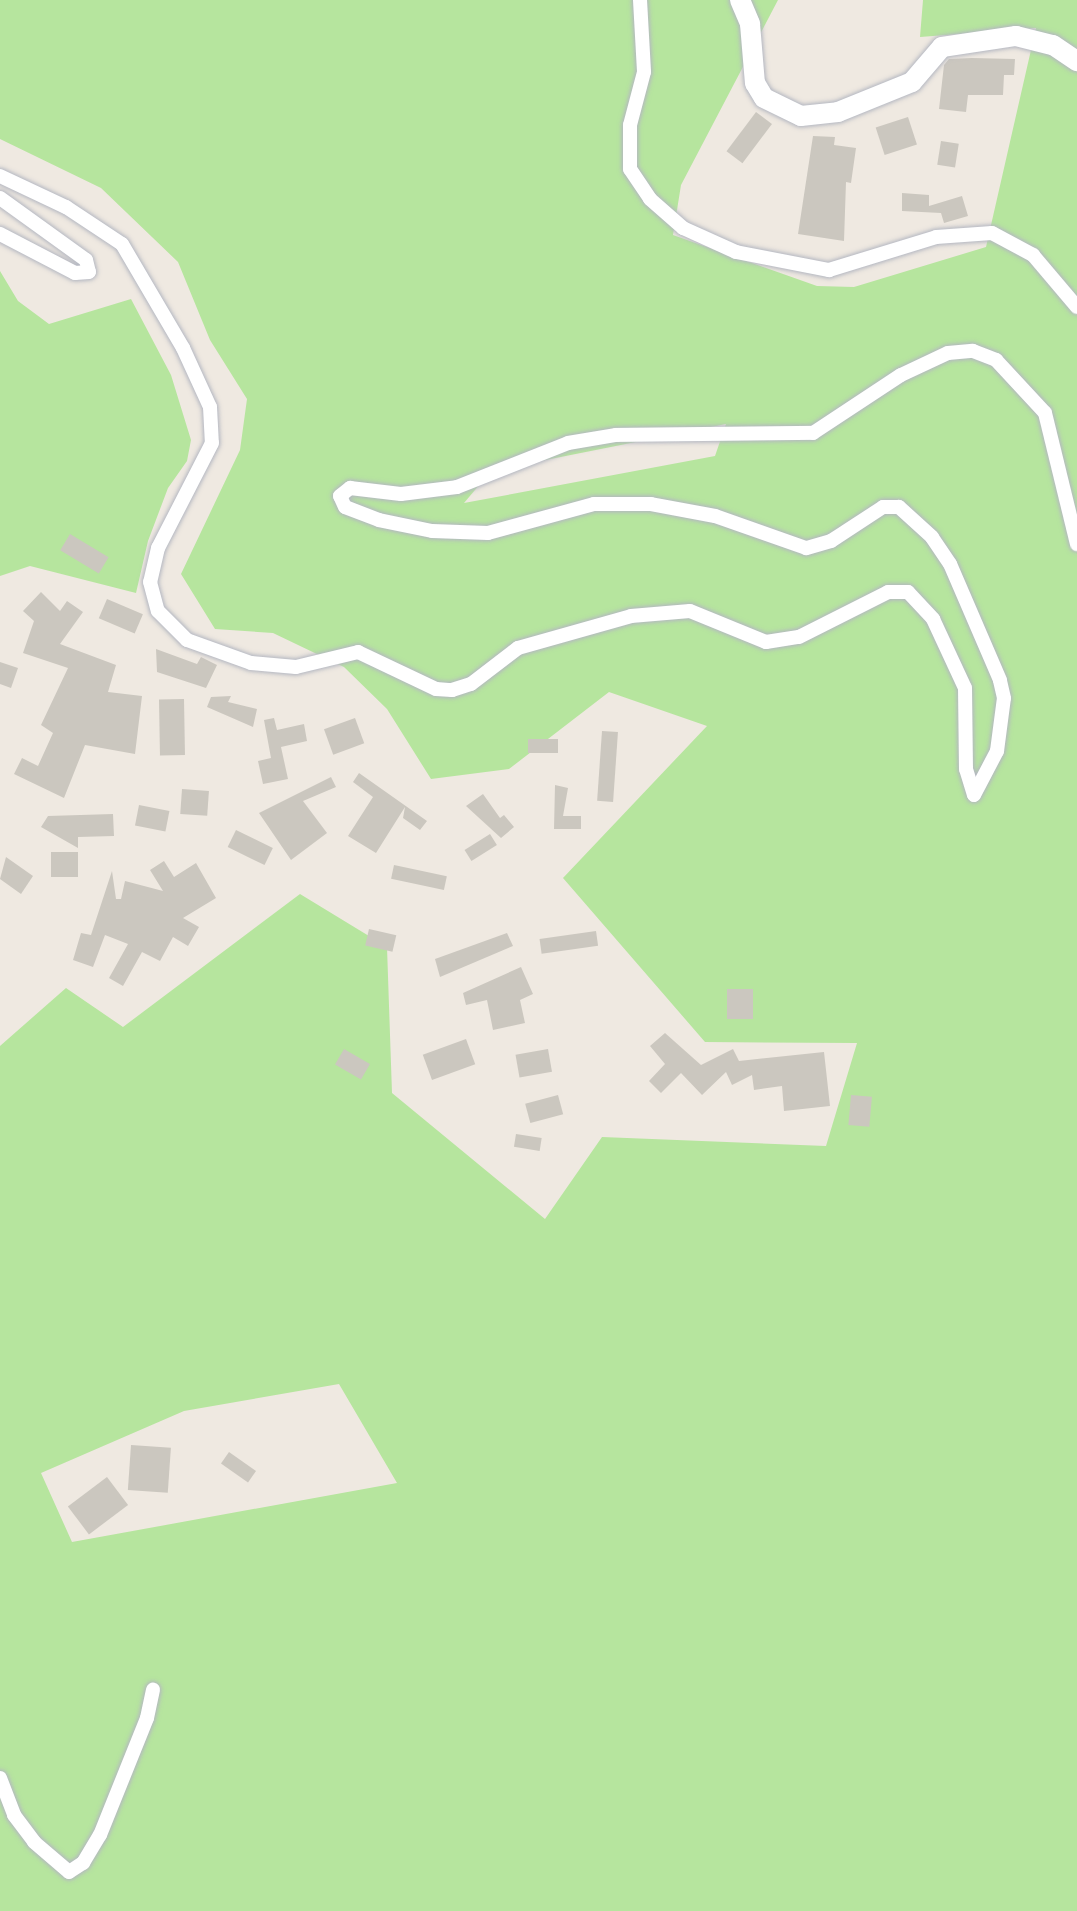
<!DOCTYPE html>
<html>
<head>
<meta charset="utf-8">
<style>
	body { margin:0 }
	#map { position:relative; width:1077px; height:1911px; overflow:hidden; background:#efe9e1; font-family:Commissioner,sans-serif }
	div>[style] { position:absolute }
	.green>* { inset:0; background:#b6e59e }
	.building>* { inset:0; background:#cbc7bf; transform-origin:0 0 }
	.roads { filter:drop-shadow(0 0 2px #b4b7c1) drop-shadow(0 0 2px #b4b7c1) }
	.street>* { height:14px; margin:-7px; padding:0 7px; transform-origin:7px; border-radius:7px; background:#fff }
	.secondary>* { height:20px; margin:-10px; padding:0 10px; transform-origin:10px; border-radius:10px; background:#fff }
	span { translate:-50% -50%; white-space:nowrap; text-align:center; line-height:1.15; -webkit-text-stroke:8px #fff; paint-order:stroke }
</style>
</head>
<body>
<div id="map">
	<div class="green">
		<i style="clip-path:polygon(evenodd,0 0,778px 0,681px 185px,673px 235px,817px 286px,854px 287px,986px 247px,1036px 28px,920px 37px,923px 0,1077px 0,1077px 1911px,0 1911px,0 1046px,66px 988px,123px 1027px,300px 894px,387px 947px,392px 1093px,545px 1219px,602px 1137px,826px 1146px,857px 1043px,705px 1042px,563px 878px,707px 726px,609px 692px,509px 769px,431px 779px,387px 709px,344px 667px,273px 633px,215px 629px,181px 574px,240px 450px,247px 399px,210px 340px,178px 262px,101px 188px,0 139px,0 0,726px 424px,715px 456px,464px 503px,491px 471px,726px 424px,0 0,339px 1384px,397px 1483px,72px 1542px,41px 1473px,184px 1411px,339px 1384px)"></i>
		<i style="clip-path:polygon(0 271px,18px 301px,49px 324px,131px 299px,171px 375px,191px 440px,187px 461px,168px 488px,148px 541px,136px 593px,30px 566px,0 576px)"></i>
	</div>
	<div class="building">
		<i style="clip-path:polygon(972px 58px,1015px 59px,1014px 75px,1004px 75px,1003px 95px,968px 95px,966px 112px,939px 109px,944px 65px,949px 59px)"></i>
		<i style="left:756px;top:112px;width:20px;height:49px;rotate:37deg"></i>
		<i style="left:908px;top:117px;width:29px;height:34px;rotate:72deg"></i>
		<i style="clip-path:polygon(813px 136px,835px 137px,834px 145px,856px 148px,851px 183px,846px 182px,844px 241px,798px 234px)"></i>
		<i style="left:941px;top:141px;width:18px;height:24px;rotate:9deg"></i>
		<i style="clip-path:polygon(902px 193px,929px 195px,929px 206px,962px 196px,968px 216px,944px 223px,941px 213px,902px 211px)"></i>
		<i style="left:70px;top:534px;width:45px;height:19px;rotate:31deg"></i>
		<i style="clip-path:polygon(41px 592px,60px 611px,67px 601px,83px 612px,60px 644px,116px 665px,108px 692px,142px 696px,135px 754px,85px 745px,64px 798px,14px 774px,22px 758px,38px 766px,53px 733px,41px 725px,68px 668px,23px 653px,34px 621px,23px 611px)"></i>
		<i style="left:107px;top:599px;width:39px;height:21px;rotate:23deg"></i>
		<i style="clip-path:polygon(156px 649px,197px 664px,201px 657px,217px 665px,206px 688px,157px 672px)"></i>
		<i style="clip-path:polygon(0 662px,18px 668px,11px 688px,0 684px)"></i>
		<i style="clip-path:polygon(231px 696px,228px 702px,257px 709px,253px 727px,207px 707px,211px 697px)"></i>
		<i style="left:184px;top:699px;width:56px;height:25px;rotate:89deg"></i>
		<i style="clip-path:polygon(274px 718px,277px 730px,304px 724px,307px 741px,281px 747px,288px 779px,263px 784px,258px 761px,271px 758px,264px 720px)"></i>
		<i style="left:355px;top:718px;width:27px;height:33px;rotate:70deg"></i>
		<i style="left:602px;top:731px;width:16px;height:70px;rotate:4deg"></i>
		<i style="left:558px;top:739px;width:14px;height:30px;rotate:90deg"></i>
		<i style="clip-path:polygon(359px 773px,427px 821px,420px 830px,403px 818px,405px 807px,376px 853px,348px 836px,373px 797px,353px 782px)"></i>
		<i style="clip-path:polygon(331px 777px,336px 787px,303px 801px,327px 833px,291px 860px,259px 813px)"></i>
		<i style="clip-path:polygon(555px 785px,568px 788px,563px 816px,581px 816px,581px 829px,554px 829px)"></i>
		<i style="left:182px;top:789px;width:27px;height:25px;rotate:4deg"></i>
		<i style="clip-path:polygon(483px 794px,500px 818px,504px 815px,514px 827px,501px 838px,466px 806px)"></i>
		<i style="left:139px;top:805px;width:31px;height:21px;rotate:11deg"></i>
		<i style="clip-path:polygon(113px 814px,114px 836px,78px 837px,78px 848px,41px 827px,48px 816px)"></i>
		<i style="left:236px;top:830px;width:41px;height:19px;rotate:26deg"></i>
		<i style="left:490px;top:834px;width:13px;height:30px;rotate:58deg"></i>
		<i style="left:51px;top:852px;width:27px;height:25px"></i>
		<i style="clip-path:polygon(6px 857px,33px 876px,21px 894px,0 879px)"></i>
		<i style="clip-path:polygon(164px 861px,174px 877px,196px 863px,216px 898px,183px 918px,199px 927px,188px 946px,173px 937px,160px 961px,142px 952px,123px 986px,109px 978px,128px 944px,105px 935px,93px 967px,73px 960px,81px 933px,91px 935px,112px 871px,116px 899px,121px 899px,125px 881px,163px 891px,150px 870px)"></i>
		<i style="left:394px;top:865px;width:54px;height:14px;rotate:12deg"></i>
		<i style="left:369px;top:929px;width:28px;height:17px;rotate:13deg"></i>
		<i style="left:596px;top:931px;width:15px;height:57px;rotate:82deg"></i>
		<i style="clip-path:polygon(507px 933px,513px 946px,440px 977px,435px 959px)"></i>
		<i style="clip-path:polygon(521px 967px,533px 994px,520px 1000px,525px 1023px,493px 1030px,487px 1000px,466px 1005px,463px 993px)"></i>
		<i style="left:727px;top:989px;width:26px;height:30px"></i>
		<i style="clip-path:polygon(665px 1033px,701px 1065px,733px 1049px,739px 1061px,824px 1052px,830px 1106px,784px 1111px,782px 1086px,754px 1090px,752px 1075px,732px 1085px,726px 1072px,702px 1095px,681px 1073px,661px 1093px,649px 1081px,665px 1064px,650px 1046px)"></i>
		<i style="left:466px;top:1039px;width:27px;height:46px;rotate:70deg"></i>
		<i style="left:344px;top:1049px;width:30px;height:18px;rotate:30deg"></i>
		<i style="left:548px;top:1049px;width:23px;height:33px;rotate:80deg"></i>
		<i style="left:558px;top:1095px;width:20px;height:34px;rotate:75deg"></i>
		<i style="left:851px;top:1095px;width:21px;height:30px;rotate:5deg"></i>
		<i style="left:516px;top:1134px;width:26px;height:13px;rotate:9deg"></i>
		<i style="left:131px;top:1445px;width:40px;height:45px;rotate:4deg"></i>
		<i style="left:229px;top:1452px;width:33px;height:14px;rotate:35deg"></i>
		<i style="left:107px;top:1477px;width:35px;height:49px;rotate:53deg"></i>
	</div>
	<div class="roads">
		<div class="street">
			<i style="left:640px;top:0;width:72px;rotate:86.8deg"></i>
			<i style="left:644px;top:72px;width:55px;rotate:104.8deg"></i>
			<i style="left:630px;top:125px;width:44px;rotate:90deg"></i>
			<i style="left:630px;top:169px;width:36px;rotate:56deg"></i>
			<i style="left:650px;top:199px;width:44px;rotate:41.3deg"></i>
			<i style="left:683px;top:228px;width:58px;rotate:24.4deg"></i>
			<i style="left:736px;top:252px;width:95px;rotate:11deg"></i>
			<i style="left:829px;top:270px;width:112px;rotate:-17.1deg"></i>
			<i style="left:936px;top:237px;width:56px;rotate:-4.1deg"></i>
			<i style="left:992px;top:233px;width:47px;rotate:28.2deg"></i>
			<i style="left:1033px;top:255px;width:68px;rotate:49.8deg"></i>
			<i style="left:0;top:176px;width:73px;rotate:25.2deg"></i>
			<i style="left:66px;top:207px;width:67px;rotate:33.5deg"></i>
			<i style="left:122px;top:244px;width:121px;rotate:59.6deg"></i>
			<i style="left:183px;top:348px;width:65px;rotate:65.4deg"></i>
			<i style="left:210px;top:407px;width:36px;rotate:87deg"></i>
			<i style="left:212px;top:443px;width:118px;rotate:117.2deg"></i>
			<i style="left:158px;top:548px;width:35px;rotate:103deg"></i>
			<i style="left:150px;top:582px;width:30px;rotate:75deg"></i>
			<i style="left:158px;top:611px;width:41px;rotate:45deg"></i>
			<i style="left:187px;top:640px;width:68px;rotate:19.8deg"></i>
			<i style="left:251px;top:663px;width:45px;rotate:5.1deg"></i>
			<i style="left:296px;top:667px;width:64px;rotate:-13.6deg"></i>
			<i style="left:358px;top:652px;width:86px;rotate:25.4deg"></i>
			<i style="left:436px;top:689px;width:16px;rotate:4deg"></i>
			<i style="left:452px;top:690px;width:20px;rotate:-18deg"></i>
			<i style="left:471px;top:684px;width:59px;rotate:-37.5deg"></i>
			<i style="left:518px;top:648px;width:117px;rotate:-15.8deg"></i>
			<i style="left:631px;top:616px;width:59px;rotate:-4.8deg"></i>
			<i style="left:690px;top:611px;width:82px;rotate:22.2deg"></i>
			<i style="left:766px;top:642px;width:33px;rotate:-9deg"></i>
			<i style="left:799px;top:637px;width:100px;rotate:-26.8deg"></i>
			<i style="left:888px;top:592px;width:20px"></i>
			<i style="left:908px;top:592px;width:37px;rotate:47deg"></i>
			<i style="left:933px;top:619px;width:76px;rotate:65.1deg"></i>
			<i style="left:965px;top:688px;width:81px;rotate:89.3deg"></i>
			<i style="left:966px;top:769px;width:27px;rotate:73deg"></i>
			<i style="left:0;top:198px;width:106px;rotate:35.8deg"></i>
			<i style="left:86px;top:260px;width:12px;rotate:76deg"></i>
			<i style="left:89px;top:272px;width:14px;rotate:176deg"></i>
			<i style="left:75px;top:273px;width:85px;rotate:-152.5deg"></i>
			<i style="left:974px;top:795px;width:50px;rotate:-62.4deg"></i>
			<i style="left:997px;top:751px;width:53px;rotate:-82.5deg"></i>
			<i style="left:1004px;top:698px;width:18px;rotate:-103deg"></i>
			<i style="left:1000px;top:680px;width:126px;rotate:-113.3deg"></i>
			<i style="left:950px;top:564px;width:32px;rotate:-124deg"></i>
			<i style="left:932px;top:537px;width:45px;rotate:-137.7deg"></i>
			<i style="left:899px;top:507px;width:16px;rotate:180deg"></i>
			<i style="left:883px;top:507px;width:62px;rotate:146.8deg"></i>
			<i style="left:831px;top:541px;width:26px;rotate:164deg"></i>
			<i style="left:806px;top:548px;width:96px;rotate:-160.6deg"></i>
			<i style="left:715px;top:516px;width:65px;rotate:-169.4deg"></i>
			<i style="left:651px;top:504px;width:57px;rotate:180deg"></i>
			<i style="left:594px;top:504px;width:110px;rotate:164.7deg"></i>
			<i style="left:488px;top:533px;width:56px;rotate:-178deg"></i>
			<i style="left:432px;top:531px;width:54px;rotate:-168.3deg"></i>
			<i style="left:379px;top:520px;width:36px;rotate:-159deg"></i>
			<i style="left:345px;top:507px;width:12px;rotate:-114deg"></i>
			<i style="left:340px;top:496px;width:13px;rotate:-39deg"></i>
			<i style="left:350px;top:488px;width:51px;rotate:6.7deg"></i>
			<i style="left:401px;top:494px;width:56px;rotate:-7.1deg"></i>
			<i style="left:457px;top:487px;width:119px;rotate:-21.6deg"></i>
			<i style="left:568px;top:443px;width:49px;rotate:-9.5deg"></i>
			<i style="left:616px;top:435px;width:197px;rotate:-0.6deg"></i>
			<i style="left:813px;top:433px;width:105px;rotate:-33.4deg"></i>
			<i style="left:901px;top:375px;width:52px;rotate:-25.1deg"></i>
			<i style="left:948px;top:353px;width:25px;rotate:-5deg"></i>
			<i style="left:973px;top:351px;width:25px;rotate:21deg"></i>
			<i style="left:996px;top:360px;width:72px;rotate:47.2deg"></i>
			<i style="left:1045px;top:413px;width:135px;rotate:76.3deg"></i>
			<i style="left:0;top:1778px;width:40px;rotate:69deg"></i>
			<i style="left:14px;top:1815px;width:34px;rotate:53deg"></i>
			<i style="left:34px;top:1842px;width:46px;rotate:40.6deg"></i>
			<i style="left:69px;top:1872px;width:17px;rotate:-33deg"></i>
			<i style="left:83px;top:1863px;width:33px;rotate:-59deg"></i>
			<i style="left:100px;top:1835px;width:126px;rotate:-68.1deg"></i>
			<i style="left:147px;top:1718px;width:29px;rotate:-78deg"></i>
		</div>
		<div class="secondary">
			<i style="left:740px;top:0;width:26px;rotate:67deg"></i>
			<i style="left:750px;top:24px;width:59px;rotate:85.2deg"></i>
			<i style="left:755px;top:83px;width:17px;rotate:59deg"></i>
			<i style="left:764px;top:98px;width:41px;rotate:25.9deg"></i>
			<i style="left:801px;top:116px;width:37px;rotate:-6deg"></i>
			<i style="left:838px;top:112px;width:80px;rotate:-22.1deg"></i>
			<i style="left:912px;top:82px;width:46px;rotate:-49.4deg"></i>
			<i style="left:942px;top:47px;width:75px;rotate:-8.5deg"></i>
			<i style="left:1016px;top:36px;width:38px;rotate:14deg"></i>
			<i style="left:1053px;top:45px;width:29px;rotate:34deg"></i>
		</div>
	</div>
</div>
</body>
</html>
